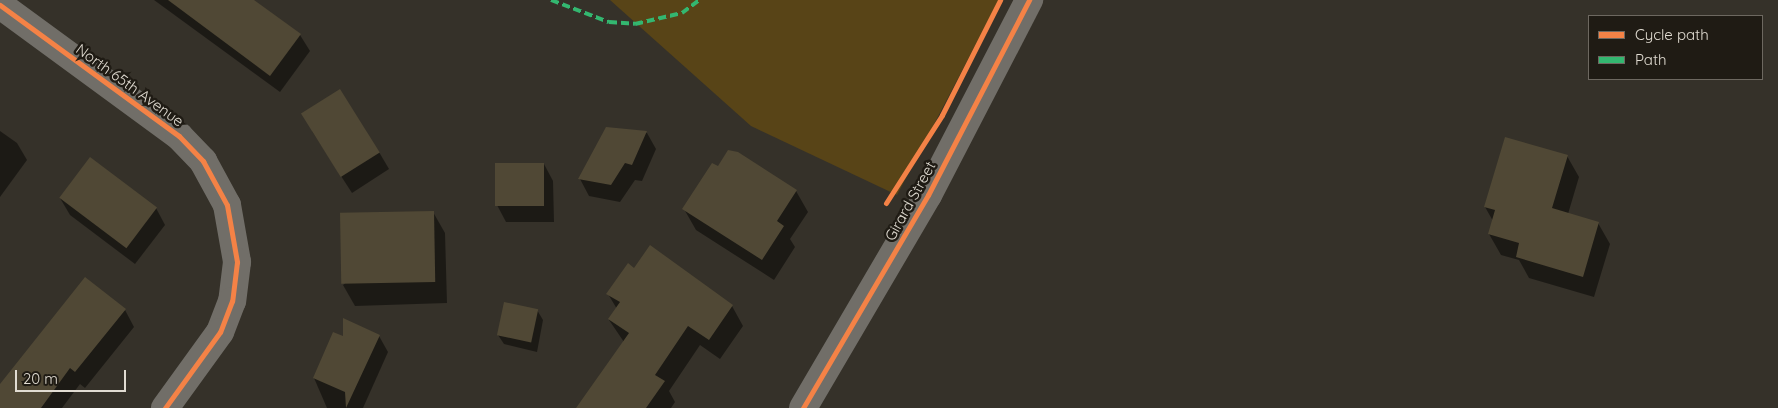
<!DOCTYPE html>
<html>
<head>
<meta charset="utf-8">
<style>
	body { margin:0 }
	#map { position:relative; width:1778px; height:408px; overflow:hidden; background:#353129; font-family:Quicksand,sans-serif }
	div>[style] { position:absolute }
	.green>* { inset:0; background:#584417 }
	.shadow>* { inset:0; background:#0007 }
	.building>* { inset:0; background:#504835; transform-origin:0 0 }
	.minor>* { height:28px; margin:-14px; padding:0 14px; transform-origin:14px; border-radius:14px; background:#716e68 }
	.quiet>* { height:4px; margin-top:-2px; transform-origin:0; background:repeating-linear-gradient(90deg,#33b770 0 8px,transparent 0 12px) }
	.cycleway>* { height:5px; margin:-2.5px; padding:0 2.5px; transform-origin:2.5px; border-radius:2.5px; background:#f48246 }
	span { translate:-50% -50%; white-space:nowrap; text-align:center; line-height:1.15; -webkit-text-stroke:5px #1f1b14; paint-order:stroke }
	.street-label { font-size:15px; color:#e1dcd2 }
	.legend { position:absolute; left:1588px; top:15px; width:175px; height:65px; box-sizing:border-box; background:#1f1b14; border:1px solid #6d6860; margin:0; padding:6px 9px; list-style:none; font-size:15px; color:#e1dcd2 }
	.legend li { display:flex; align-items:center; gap:10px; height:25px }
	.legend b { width:25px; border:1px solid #6d6860 }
	.scale { position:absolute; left:15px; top:370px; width:111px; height:22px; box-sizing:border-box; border:2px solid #e1dcd2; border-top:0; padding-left:6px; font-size:15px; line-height:18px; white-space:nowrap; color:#e1dcd2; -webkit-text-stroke:4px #1f1b14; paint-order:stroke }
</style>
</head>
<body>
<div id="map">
	<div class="green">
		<i style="clip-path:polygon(610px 0,999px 0,897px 195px,751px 126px)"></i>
	</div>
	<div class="shadow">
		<i style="clip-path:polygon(154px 0,251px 0,300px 35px,310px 51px,280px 92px)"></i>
		<i style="clip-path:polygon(607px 129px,647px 133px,656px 149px,642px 181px,635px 180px,620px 202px,589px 196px,580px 179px)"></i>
		<i style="clip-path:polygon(0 131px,17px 143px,27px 160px,0 197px)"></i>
		<i style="clip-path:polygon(312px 131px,379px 152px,389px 169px,352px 193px)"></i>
		<i style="clip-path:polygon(1567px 156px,1579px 177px,1568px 214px,1598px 223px,1610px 244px,1594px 297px,1529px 278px,1519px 260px,1501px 255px,1489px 234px,1493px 221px,1485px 207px)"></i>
		<i style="clip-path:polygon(544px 164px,553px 181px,554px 222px,506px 222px,497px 205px)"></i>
		<i style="clip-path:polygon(796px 191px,808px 212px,790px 239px,795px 247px,774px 280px,696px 230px,684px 209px)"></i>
		<i style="clip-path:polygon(60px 198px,156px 208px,165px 225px,135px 264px,70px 215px)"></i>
		<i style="clip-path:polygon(433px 212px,445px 233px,447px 303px,355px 306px,343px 285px)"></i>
		<i style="clip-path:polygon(635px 269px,732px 306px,743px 326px,720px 359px,700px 345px,669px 391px,675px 402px,671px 408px,578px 408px,624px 342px,609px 320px,617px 309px,608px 294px)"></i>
		<i style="clip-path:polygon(125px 310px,134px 327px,85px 388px,80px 384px,62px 408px,0 408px,0 389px)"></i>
		<i style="clip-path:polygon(537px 310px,543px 320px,537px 352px,504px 344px,498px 335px)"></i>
		<i style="clip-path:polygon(379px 336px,388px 352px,363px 408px,327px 408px,314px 378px,344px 338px)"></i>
	</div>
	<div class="building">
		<i style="clip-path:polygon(168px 0,254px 0,301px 34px,270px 76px)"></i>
		<i style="left:340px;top:89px;width:75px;height:46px;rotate:58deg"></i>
		<i style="clip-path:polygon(606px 127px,647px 131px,632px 165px,625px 163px,611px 185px,578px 179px)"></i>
		<i style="clip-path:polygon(1505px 137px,1568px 155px,1552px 208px,1599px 222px,1583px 277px,1516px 257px,1519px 243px,1488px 234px,1495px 210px,1484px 207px)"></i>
		<i style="clip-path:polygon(728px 150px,738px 152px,797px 190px,777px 221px,784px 226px,762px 260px,682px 209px,712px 163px,718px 166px)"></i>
		<i style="left:90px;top:157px;width:84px;height:51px;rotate:37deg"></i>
		<i style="left:495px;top:163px;width:49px;height:43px"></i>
		<i style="left:434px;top:211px;width:71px;height:94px;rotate:89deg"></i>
		<i style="clip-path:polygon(650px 245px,733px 305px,709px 340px,688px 326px,655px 375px,665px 381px,646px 408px,576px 408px,629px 333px,608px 319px,620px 302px,606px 294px,628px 263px,634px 268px)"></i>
		<i style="clip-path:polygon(85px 277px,126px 309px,75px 372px,70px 368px,41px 408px,0 408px,0 384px)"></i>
		<i style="left:504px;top:302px;width:35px;height:34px;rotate:12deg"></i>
		<i style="clip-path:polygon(343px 318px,380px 335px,346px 408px,345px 392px,313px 378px,333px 332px,343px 336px)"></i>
	</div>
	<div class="minor">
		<i style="left:0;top:5px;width:222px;rotate:36.2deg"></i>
		<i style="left:179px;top:136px;width:35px;rotate:46deg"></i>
		<i style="left:203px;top:161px;width:50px;rotate:61.4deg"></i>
		<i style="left:227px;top:205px;width:58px;rotate:80deg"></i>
		<i style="left:237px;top:262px;width:39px;rotate:97deg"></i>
		<i style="left:232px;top:301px;width:33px;rotate:111deg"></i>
		<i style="left:220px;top:332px;width:94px;rotate:125.9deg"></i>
		<i style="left:803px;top:408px;width:247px;rotate:-59.6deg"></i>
		<i style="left:928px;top:195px;width:220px;rotate:-62.6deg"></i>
	</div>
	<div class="quiet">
		<i style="left:551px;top:0;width:62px;rotate:20.8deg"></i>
		<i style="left:609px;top:22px;width:26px;rotate:4deg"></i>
		<i style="left:635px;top:24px;width:48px;rotate:-13.2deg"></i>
		<i style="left:682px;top:13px;width:21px;rotate:-37deg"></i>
	</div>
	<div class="cycleway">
		<i style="left:0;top:5px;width:222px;rotate:36.2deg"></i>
		<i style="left:179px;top:136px;width:35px;rotate:46deg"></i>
		<i style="left:203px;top:161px;width:50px;rotate:61.4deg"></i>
		<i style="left:227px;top:205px;width:58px;rotate:80deg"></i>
		<i style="left:237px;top:262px;width:39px;rotate:97deg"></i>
		<i style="left:232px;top:301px;width:33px;rotate:111deg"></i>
		<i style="left:220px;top:332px;width:94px;rotate:125.9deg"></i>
		<i style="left:886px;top:203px;width:104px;rotate:-57.5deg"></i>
		<i style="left:942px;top:115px;width:129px;rotate:-63.2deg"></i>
		<i style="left:803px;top:408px;width:247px;rotate:-59.6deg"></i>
		<i style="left:928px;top:195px;width:220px;rotate:-62.6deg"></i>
	</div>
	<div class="street-label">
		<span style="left:130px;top:85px;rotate:36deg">North 65th Avenue</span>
		<span style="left:910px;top:201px;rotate:-61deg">Girard Street</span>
	</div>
	<ul class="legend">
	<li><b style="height:6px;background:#f48246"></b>Cycle path</li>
	<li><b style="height:6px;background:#33b770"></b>Path</li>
	</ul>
	<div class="scale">20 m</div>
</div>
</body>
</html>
